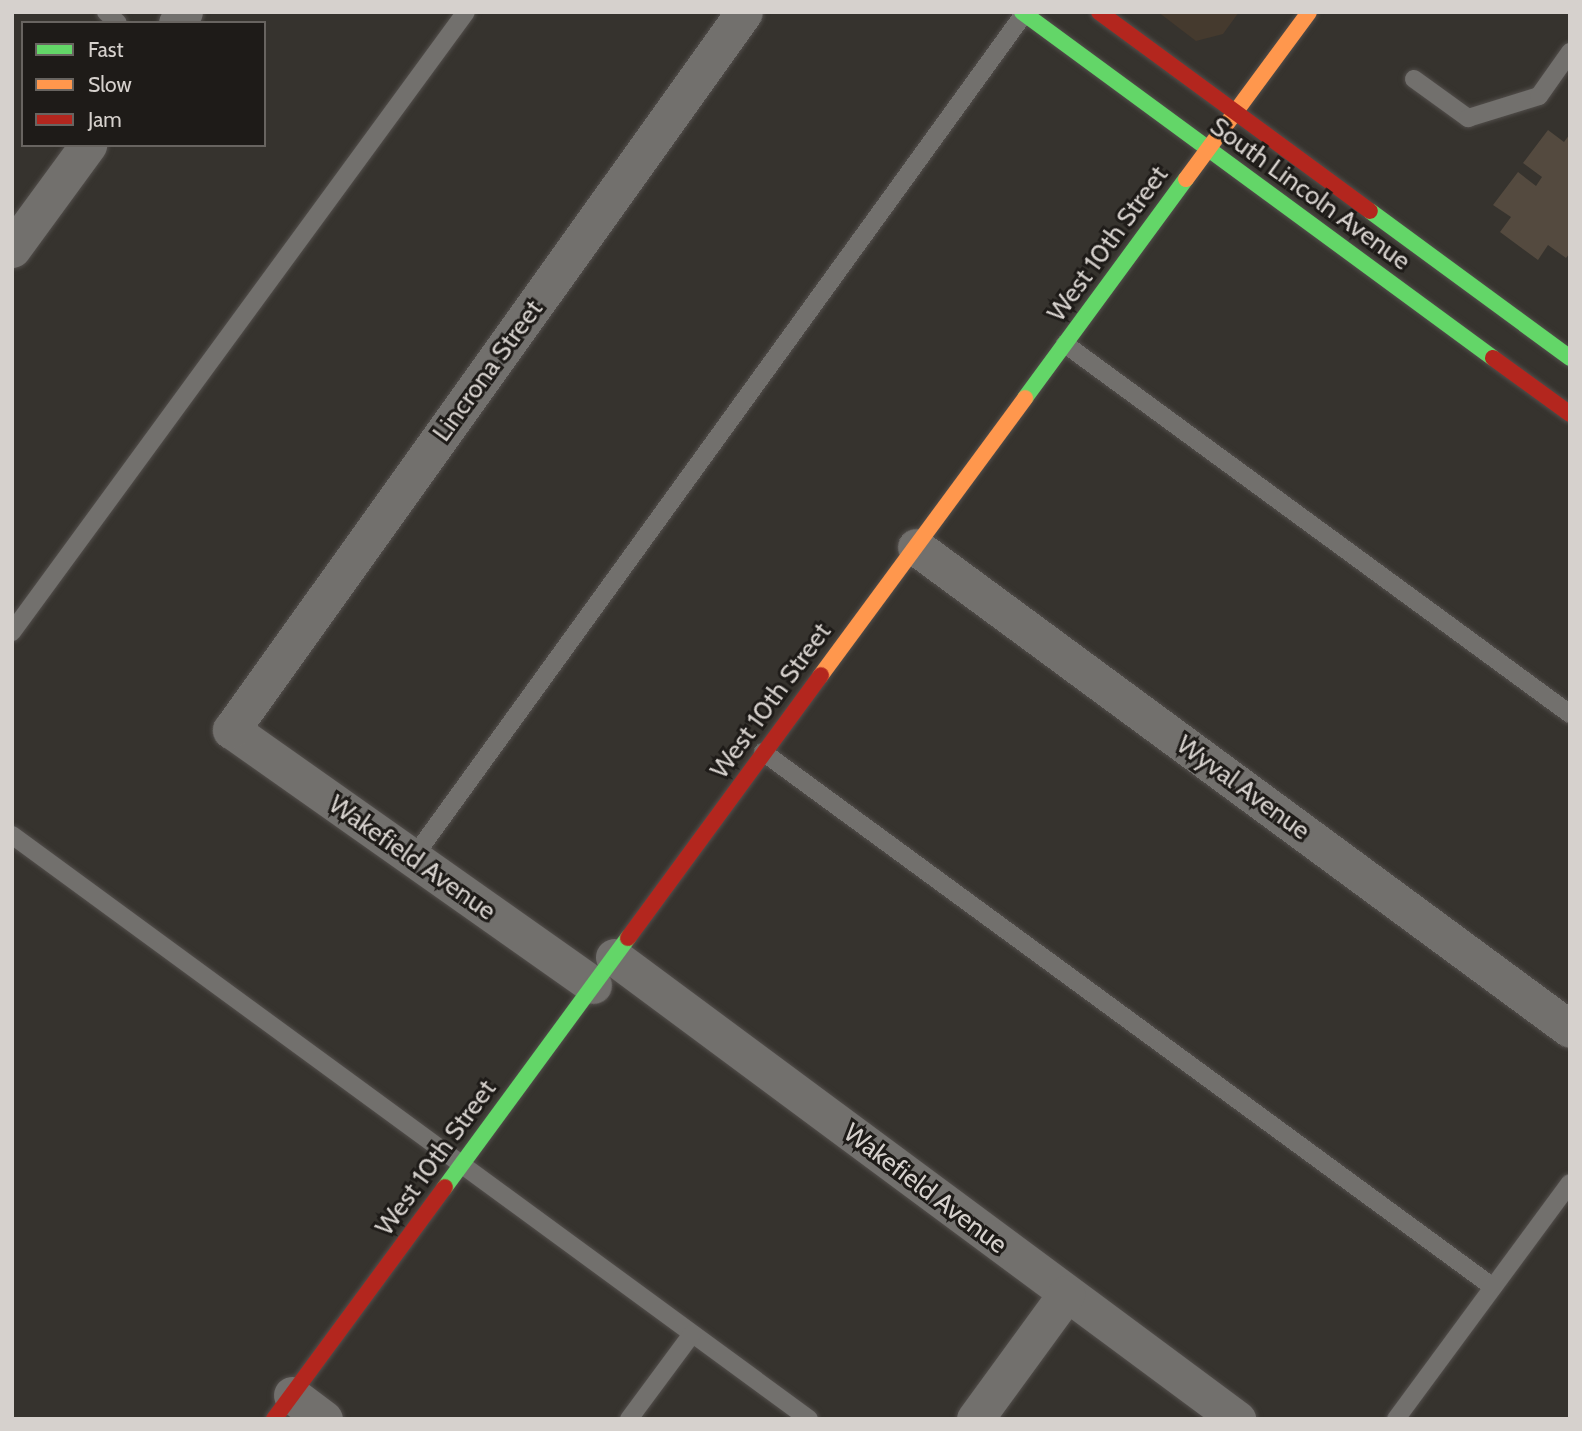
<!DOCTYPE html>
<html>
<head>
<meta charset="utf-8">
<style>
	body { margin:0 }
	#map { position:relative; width:1582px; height:1431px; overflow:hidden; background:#36332e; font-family:Cabin,sans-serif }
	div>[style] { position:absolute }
	.built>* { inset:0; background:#453a2e }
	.building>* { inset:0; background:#544a3f }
	.roads { filter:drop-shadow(0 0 2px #524e4b) drop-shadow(0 0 2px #524e4b) }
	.lane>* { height:18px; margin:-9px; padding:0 9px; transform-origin:9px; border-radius:9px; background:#72706d }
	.street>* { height:37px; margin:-18.5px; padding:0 18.5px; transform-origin:18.5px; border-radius:18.5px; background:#72706d }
	.fast>* { height:16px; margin:-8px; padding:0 8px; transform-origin:8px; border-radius:8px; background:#63d668 }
	.slow>* { height:16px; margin:-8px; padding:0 8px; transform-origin:8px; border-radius:8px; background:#ff974d }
	.jam>* { height:16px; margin:-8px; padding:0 8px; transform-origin:8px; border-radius:8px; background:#b3261e }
	span { translate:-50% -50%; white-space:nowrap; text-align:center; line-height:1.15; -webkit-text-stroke:6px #1e1b18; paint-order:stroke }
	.street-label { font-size:26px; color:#d6d1cd }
	.frame { position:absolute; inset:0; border:14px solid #d6d1cd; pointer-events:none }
	.legend { position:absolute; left:21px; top:21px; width:245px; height:126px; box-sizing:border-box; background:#1e1b18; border:2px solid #686460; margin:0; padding:9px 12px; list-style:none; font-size:21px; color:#d6d1cd }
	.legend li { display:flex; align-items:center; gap:14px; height:35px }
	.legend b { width:35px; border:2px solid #686460 }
</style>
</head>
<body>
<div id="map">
	<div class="built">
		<i style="clip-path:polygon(1158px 12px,1239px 12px,1223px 34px,1196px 41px)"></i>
	</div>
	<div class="building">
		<i style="clip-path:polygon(1548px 130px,1564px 142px,1570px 134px,1570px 253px,1566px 258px,1548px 245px,1538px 260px,1500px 232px,1511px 217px,1493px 205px,1518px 172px,1536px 186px,1542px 177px,1523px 163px)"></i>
	</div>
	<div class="roads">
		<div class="lane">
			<i style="left:106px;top:12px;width:16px;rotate:43deg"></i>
			<i style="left:1414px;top:79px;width:67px;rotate:35.8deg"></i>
			<i style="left:1468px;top:118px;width:74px;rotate:-17.2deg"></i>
			<i style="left:1539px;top:96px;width:54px;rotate:-54.8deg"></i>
			<i style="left:1065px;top:344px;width:626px;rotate:36.23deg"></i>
			<i style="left:12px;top:632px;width:768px;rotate:-53.79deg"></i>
			<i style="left:763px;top:752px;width:905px;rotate:36.24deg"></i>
			<i style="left:12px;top:835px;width:988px;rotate:36.23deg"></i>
			<i style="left:413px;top:858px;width:1042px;rotate:-54.1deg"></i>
			<i style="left:629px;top:1419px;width:106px;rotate:-53.5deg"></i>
			<i style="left:1396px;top:1419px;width:293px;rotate:-53.6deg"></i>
		</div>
		<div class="street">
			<i style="left:177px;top:23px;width:13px;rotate:-58deg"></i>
			<i style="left:12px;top:249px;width:129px;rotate:-53.8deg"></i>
			<i style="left:916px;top:547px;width:812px;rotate:36.39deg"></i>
			<i style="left:614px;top:957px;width:776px;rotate:36.56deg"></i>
			<i style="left:593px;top:985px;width:443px;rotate:-144.8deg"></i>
			<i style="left:231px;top:730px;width:882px;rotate:-54.45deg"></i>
			<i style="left:292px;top:1395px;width:40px;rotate:37deg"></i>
			<i style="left:975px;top:1419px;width:155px;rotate:-53.9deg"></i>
		</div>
		<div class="fast">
			<i style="left:1022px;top:12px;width:584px;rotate:36.3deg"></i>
			<i style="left:1370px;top:211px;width:248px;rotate:36.3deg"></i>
			<i style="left:1025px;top:398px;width:272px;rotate:-53.7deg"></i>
			<i style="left:445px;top:1187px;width:309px;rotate:-53.7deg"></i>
		</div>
		<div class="slow">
			<i style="left:1186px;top:179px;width:207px;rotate:-53.6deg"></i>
			<i style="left:821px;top:675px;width:344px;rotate:-53.6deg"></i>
		</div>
		<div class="jam">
			<i style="left:1099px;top:12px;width:336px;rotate:36.3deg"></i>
			<i style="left:1493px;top:358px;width:95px;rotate:36deg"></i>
			<i style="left:628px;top:938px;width:326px;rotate:-53.7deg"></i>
			<i style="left:274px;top:1419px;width:288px;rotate:-53.6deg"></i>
		</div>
	</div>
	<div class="street-label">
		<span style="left:1310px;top:194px;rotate:36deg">South Lincoln Avenue</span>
		<span style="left:1108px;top:244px;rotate:-54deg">West 10th Street</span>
		<span style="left:488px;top:371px;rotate:-54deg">Lincrona Street</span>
		<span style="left:771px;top:701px;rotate:-54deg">West 10th Street</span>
		<span style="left:1243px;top:788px;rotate:36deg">Wyval Avenue</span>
		<span style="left:412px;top:858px;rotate:35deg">Wakefield Avenue</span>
		<span style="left:436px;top:1158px;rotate:-54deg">West 10th Street</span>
		<span style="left:925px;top:1189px;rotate:37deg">Wakefield Avenue</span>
	</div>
	<div class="frame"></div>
	<ul class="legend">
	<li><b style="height:9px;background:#63d668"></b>Fast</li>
	<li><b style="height:9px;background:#ff974d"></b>Slow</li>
	<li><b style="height:9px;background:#b3261e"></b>Jam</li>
	</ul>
</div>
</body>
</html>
